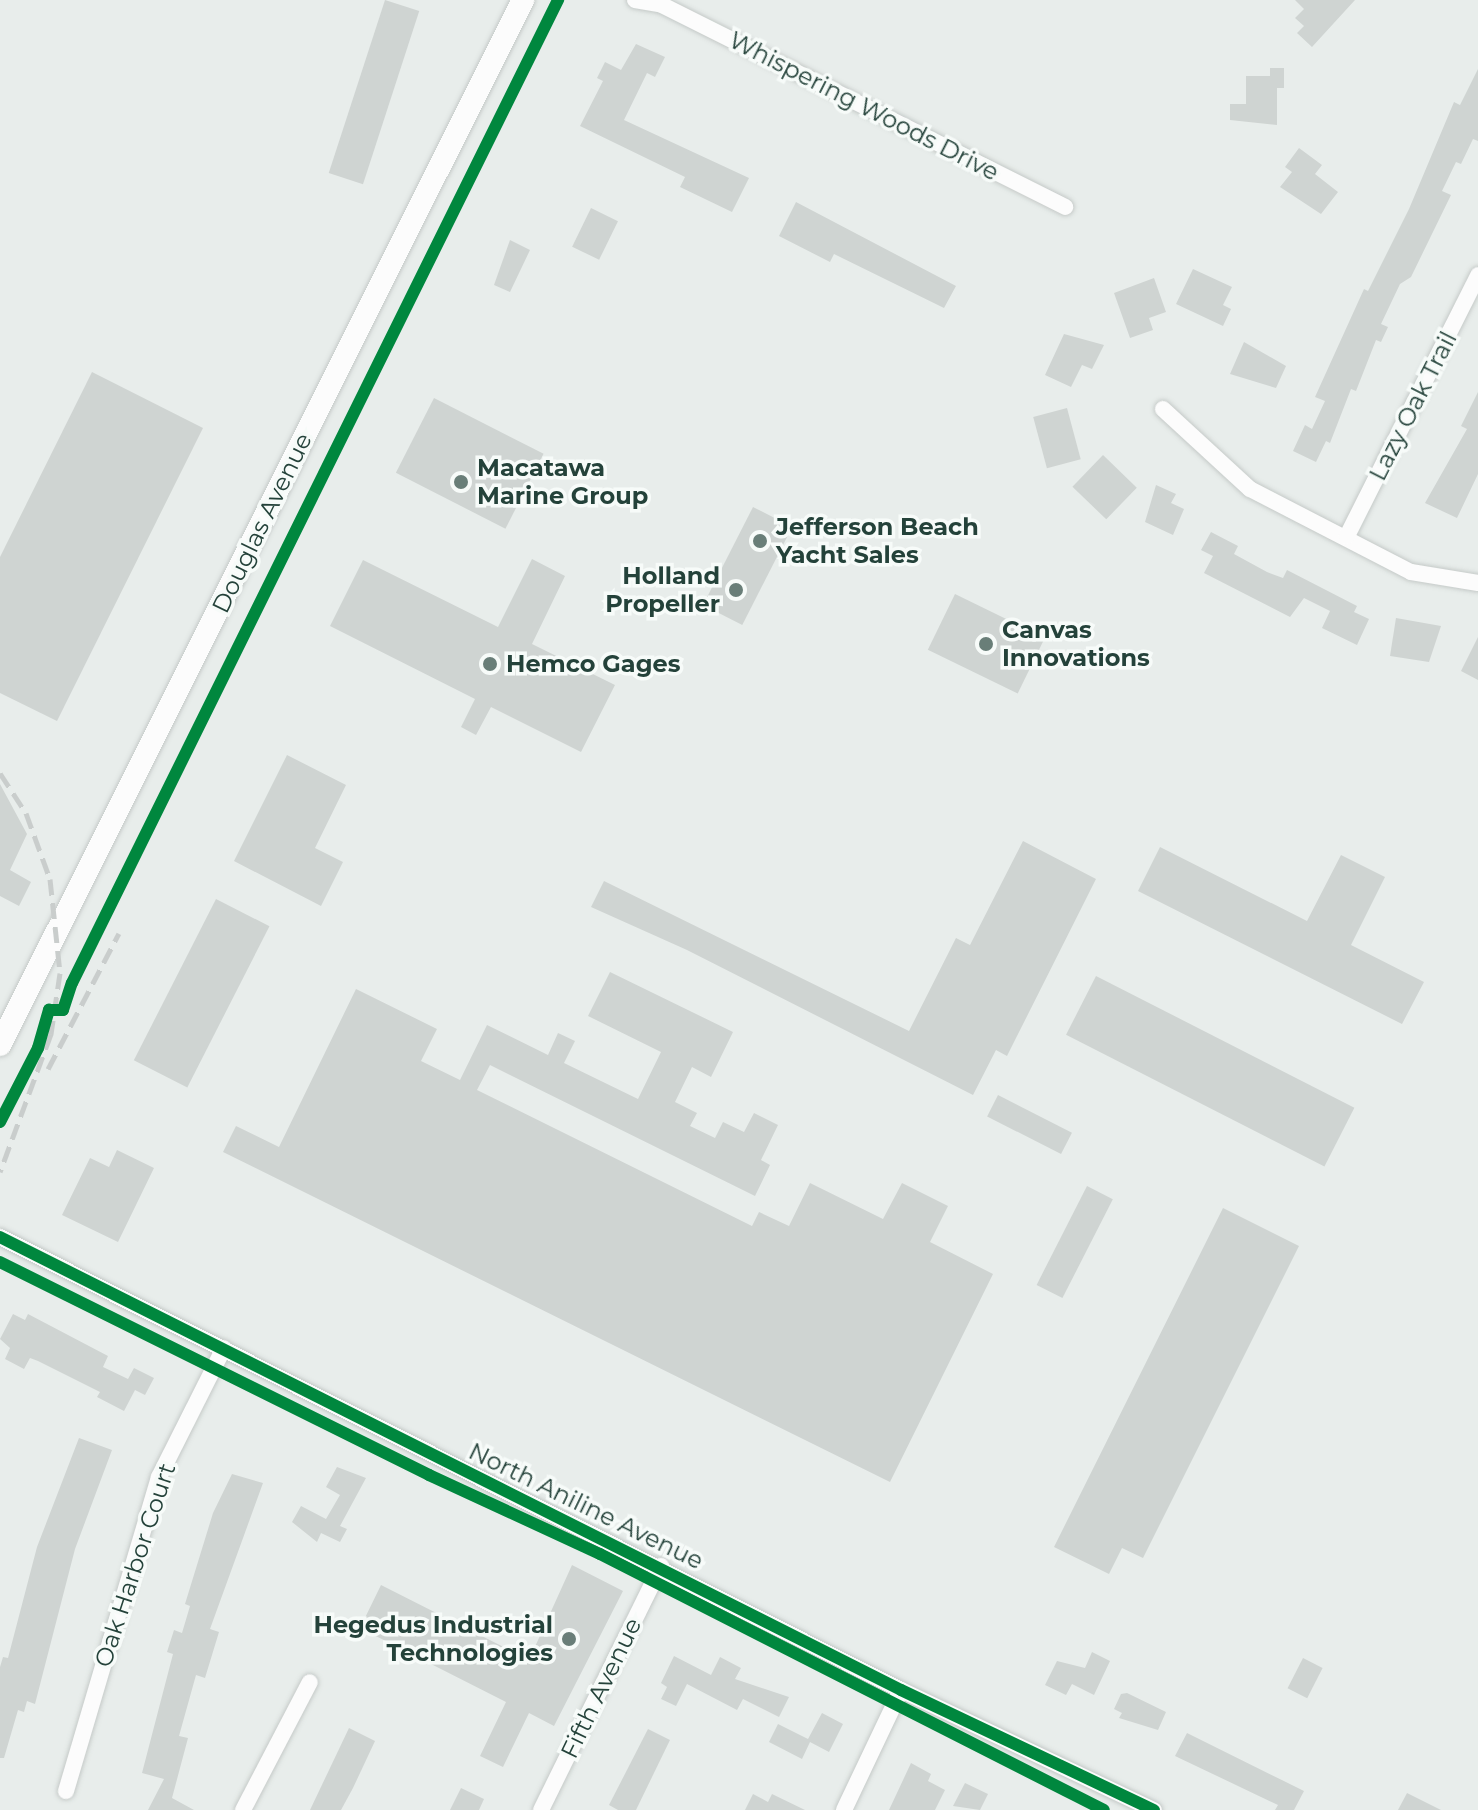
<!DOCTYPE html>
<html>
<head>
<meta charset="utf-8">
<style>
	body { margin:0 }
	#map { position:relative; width:1478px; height:1810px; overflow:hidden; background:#e8edeb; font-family:Montserrat,sans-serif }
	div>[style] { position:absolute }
	.building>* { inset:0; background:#cfd4d2; transform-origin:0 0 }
	.roads { filter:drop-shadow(0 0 2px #c5cac8) drop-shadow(0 0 2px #c5cac8) }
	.street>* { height:16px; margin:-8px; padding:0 8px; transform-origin:8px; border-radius:8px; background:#fcfcfc }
	.secondary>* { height:22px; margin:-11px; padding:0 11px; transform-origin:11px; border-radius:11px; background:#fcfcfc }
	.rail>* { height:5px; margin-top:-2.5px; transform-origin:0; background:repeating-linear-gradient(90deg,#c9cdcc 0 16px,transparent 0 24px) }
	.cycleway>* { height:12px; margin:-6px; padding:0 6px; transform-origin:6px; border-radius:6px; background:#00873e }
	.dots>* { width:22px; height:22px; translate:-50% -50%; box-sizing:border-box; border:4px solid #f7fbf9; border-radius:50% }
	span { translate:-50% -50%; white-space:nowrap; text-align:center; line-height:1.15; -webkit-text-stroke:7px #f7fbf9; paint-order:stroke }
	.street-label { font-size:24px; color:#24423a }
	.poi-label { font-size:24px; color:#24423a; font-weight:700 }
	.left { translate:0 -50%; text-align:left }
	.right { translate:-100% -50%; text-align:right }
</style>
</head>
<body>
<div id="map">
	<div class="building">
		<i style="left:385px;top:0;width:36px;height:182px;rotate:18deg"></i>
		<i style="clip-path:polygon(1295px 0,1355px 0,1312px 47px,1297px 33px,1304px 26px,1295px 18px,1304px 9px)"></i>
		<i style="clip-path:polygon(636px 44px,665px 57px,655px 77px,647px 73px,624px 120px,749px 178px,732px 212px,680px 187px,685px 177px,580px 126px,603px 81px,597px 78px,605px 62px,621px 70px)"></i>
		<i style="clip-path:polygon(1270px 68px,1284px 68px,1284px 88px,1277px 88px,1277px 125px,1230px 120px,1230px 104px,1246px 104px,1246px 76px,1270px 76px)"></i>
		<i style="clip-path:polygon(1478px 69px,1478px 141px,1473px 139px,1461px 164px,1456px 162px,1442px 191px,1451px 195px,1411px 277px,1400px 284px,1381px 324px,1388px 327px,1381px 342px,1376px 340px,1356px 391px,1351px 389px,1330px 443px,1326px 441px,1316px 462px,1293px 451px,1305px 425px,1312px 429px,1325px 401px,1315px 397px,1364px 289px,1368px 291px,1409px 209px,1454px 102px,1460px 105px)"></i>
		<i style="clip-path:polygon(1299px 148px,1322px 165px,1315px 174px,1338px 192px,1321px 214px,1280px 187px,1292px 172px,1285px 167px)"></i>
		<i style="clip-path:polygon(796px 202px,956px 286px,944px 308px,834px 254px,830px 262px,779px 236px)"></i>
		<i style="left:591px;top:208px;width:30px;height:43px;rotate:26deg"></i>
		<i style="clip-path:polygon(510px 240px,530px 250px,510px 292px,494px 285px)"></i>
		<i style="clip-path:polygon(1193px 269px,1232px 287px,1223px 305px,1231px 309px,1223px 326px,1176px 304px)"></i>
		<i style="clip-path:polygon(1154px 278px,1166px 312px,1149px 318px,1153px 330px,1130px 338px,1114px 293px)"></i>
		<i style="clip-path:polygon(1064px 334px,1104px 345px,1092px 369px,1082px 365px,1071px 387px,1045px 375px)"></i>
		<i style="clip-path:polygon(1244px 342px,1286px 366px,1276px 388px,1230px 374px)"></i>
		<i style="clip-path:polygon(92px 372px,203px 428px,57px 721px,0 693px,0 557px)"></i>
		<i style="clip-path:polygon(1478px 392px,1478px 474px,1457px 518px,1425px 503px,1467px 429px,1461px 426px)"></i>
		<i style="left:434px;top:398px;width:123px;height:84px;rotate:27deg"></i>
		<i style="left:1067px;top:408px;width:53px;height:35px;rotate:75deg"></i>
		<i style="left:1103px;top:455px;width:47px;height:44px;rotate:44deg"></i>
		<i style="clip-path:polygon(1156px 485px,1176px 494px,1171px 503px,1184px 509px,1173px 535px,1145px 522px)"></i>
		<i style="left:753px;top:507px;width:44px;height:110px;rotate:27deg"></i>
		<i style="clip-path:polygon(1211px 532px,1238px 546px,1234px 554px,1267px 572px,1283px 578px,1287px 570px,1357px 606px,1354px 612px,1369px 619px,1357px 645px,1322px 628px,1330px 611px,1304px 598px,1290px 617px,1204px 573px,1213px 556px,1201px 550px)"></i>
		<i style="clip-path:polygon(532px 559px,565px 576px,532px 644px,615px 685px,581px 752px,491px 707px,476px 735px,461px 727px,475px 699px,330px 626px,363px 560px,498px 627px)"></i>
		<i style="left:955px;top:594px;width:100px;height:62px;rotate:26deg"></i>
		<i style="clip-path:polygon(1396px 618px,1441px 626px,1429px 662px,1390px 656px)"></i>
		<i style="clip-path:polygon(1478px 637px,1478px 680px,1461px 671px)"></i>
		<i style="clip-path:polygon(287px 755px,346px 785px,315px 848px,343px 862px,321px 906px,234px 861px)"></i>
		<i style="clip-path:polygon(0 784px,27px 834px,10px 870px,31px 882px,19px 906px,0 896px)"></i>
		<i style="clip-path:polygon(1023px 841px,1096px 879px,1007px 1056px,996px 1050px,973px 1095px,687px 950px,591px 907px,604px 881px,909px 1031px,956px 938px,970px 945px)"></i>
		<i style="clip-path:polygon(1160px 847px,1307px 921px,1341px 855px,1385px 877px,1351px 945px,1424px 982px,1402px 1024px,1138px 891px)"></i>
		<i style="left:216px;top:899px;width:60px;height:181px;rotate:27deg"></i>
		<i style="clip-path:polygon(610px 972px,733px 1032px,711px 1077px,692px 1067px,675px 1102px,697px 1113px,690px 1126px,715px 1138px,723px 1122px,744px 1132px,754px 1113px,778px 1125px,761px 1160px,770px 1165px,755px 1196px,490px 1065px,477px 1090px,752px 1226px,759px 1212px,789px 1226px,810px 1183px,883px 1219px,902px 1183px,948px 1206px,930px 1242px,993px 1274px,890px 1482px,223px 1152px,236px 1126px,279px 1147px,356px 989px,437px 1029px,421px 1061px,460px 1080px,487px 1025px,548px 1055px,558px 1033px,575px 1041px,564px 1063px,638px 1099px,661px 1052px,588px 1016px)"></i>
		<i style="left:1096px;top:976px;width:290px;height:66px;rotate:27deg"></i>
		<i style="left:998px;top:1095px;width:83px;height:24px;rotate:27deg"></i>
		<i style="clip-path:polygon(117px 1150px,154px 1168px,118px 1242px,62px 1215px,90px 1158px,109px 1167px)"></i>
		<i style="left:1087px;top:1186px;width:29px;height:111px;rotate:27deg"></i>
		<i style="clip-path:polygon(1223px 1208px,1299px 1246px,1143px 1558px,1122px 1548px,1109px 1574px,1054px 1547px)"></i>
		<i style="clip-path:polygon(13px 1314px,25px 1320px,28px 1314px,108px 1356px,103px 1367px,128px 1379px,134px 1368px,154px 1378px,145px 1395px,135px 1390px,124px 1411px,97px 1397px,100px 1392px,38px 1361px,30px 1358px,24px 1369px,5px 1359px,10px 1348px,0 1339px)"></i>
		<i style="clip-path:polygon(79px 1438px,112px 1450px,75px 1549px,35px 1704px,27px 1701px,24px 1712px,18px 1710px,4px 1758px,0 1758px,0 1667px,3px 1657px,8px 1658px,37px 1547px)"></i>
		<i style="clip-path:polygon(337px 1467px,366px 1478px,340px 1526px,347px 1529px,340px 1542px,321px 1533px,317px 1542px,292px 1522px,301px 1506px,326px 1519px,340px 1495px,326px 1487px)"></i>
		<i style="clip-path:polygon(232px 1474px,263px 1483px,210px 1629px,219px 1632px,205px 1678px,196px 1675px,179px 1736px,188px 1738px,172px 1798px,194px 1810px,148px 1810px,164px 1779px,142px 1773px,173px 1654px,167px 1652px,174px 1630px,182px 1633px,190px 1606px,185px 1604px,213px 1513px)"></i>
		<i style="clip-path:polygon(572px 1565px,623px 1591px,554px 1726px,529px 1713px,503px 1767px,480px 1756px,506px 1702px,360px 1628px,381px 1585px,529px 1660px)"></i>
		<i style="clip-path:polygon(1092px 1652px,1110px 1661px,1094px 1695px,1072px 1684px,1066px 1695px,1045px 1685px,1057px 1661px,1085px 1668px)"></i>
		<i style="clip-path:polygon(674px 1656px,711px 1675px,720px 1657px,741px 1668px,735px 1679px,789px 1697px,779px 1717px,743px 1699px,737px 1710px,687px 1684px,676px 1706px,661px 1699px,667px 1687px,661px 1683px)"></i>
		<i style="left:1303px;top:1658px;width:22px;height:34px;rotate:27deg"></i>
		<i style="clip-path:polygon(1127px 1693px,1166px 1712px,1158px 1730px,1119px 1718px,1122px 1713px,1114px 1709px,1121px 1694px)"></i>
		<i style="clip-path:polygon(822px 1713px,843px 1724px,829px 1752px,810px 1742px,802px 1759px,769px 1742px,778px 1724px,808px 1739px)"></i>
		<i style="clip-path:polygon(349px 1728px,375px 1741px,353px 1788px,341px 1810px,310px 1810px)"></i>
		<i style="clip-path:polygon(648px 1729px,670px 1740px,636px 1810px,618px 1810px,609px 1805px)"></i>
		<i style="clip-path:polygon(1187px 1733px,1304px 1791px,1294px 1810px,1275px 1810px,1278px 1805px,1175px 1756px)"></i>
		<i style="clip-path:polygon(911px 1763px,931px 1774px,928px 1781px,945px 1790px,935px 1810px,889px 1810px)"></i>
		<i style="clip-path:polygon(965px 1783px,988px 1794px,980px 1810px,953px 1806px)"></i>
		<i style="clip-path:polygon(461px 1788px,484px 1799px,479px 1810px,450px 1810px)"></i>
		<i style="clip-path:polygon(1407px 1793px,1441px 1810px,1398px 1810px)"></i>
		<i style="clip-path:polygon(753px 1794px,768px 1802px,772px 1794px,805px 1810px,745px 1810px)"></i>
	</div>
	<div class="roads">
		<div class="street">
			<i style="left:635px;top:0;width:27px;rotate:10deg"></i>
			<i style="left:662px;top:5px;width:451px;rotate:26.6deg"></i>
			<i style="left:1163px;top:409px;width:118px;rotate:42.6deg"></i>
			<i style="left:1250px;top:489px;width:181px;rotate:27.3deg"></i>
			<i style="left:1411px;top:572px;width:68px;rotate:9.3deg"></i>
			<i style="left:1347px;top:536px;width:292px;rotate:-63.3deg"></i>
			<i style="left:0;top:1237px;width:1008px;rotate:26.69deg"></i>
			<i style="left:901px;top:1690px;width:280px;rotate:25.4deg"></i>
			<i style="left:66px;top:1791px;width:327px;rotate:-73.5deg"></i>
			<i style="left:159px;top:1477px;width:144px;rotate:-63.3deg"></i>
			<i style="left:243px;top:1810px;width:144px;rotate:-62.4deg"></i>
			<i style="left:541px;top:1810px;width:272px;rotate:-63.8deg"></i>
			<i style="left:844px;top:1810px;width:133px;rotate:-64.6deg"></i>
		</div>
		<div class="secondary">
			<i style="left:0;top:1045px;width:1169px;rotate:-63.41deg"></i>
		</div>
	</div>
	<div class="rail">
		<i style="left:0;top:773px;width:48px;rotate:57deg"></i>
		<i style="left:26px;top:813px;width:70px;rotate:70deg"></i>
		<i style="left:50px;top:879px;width:95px;rotate:83.9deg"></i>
		<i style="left:60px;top:973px;width:62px;rotate:98.4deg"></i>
		<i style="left:51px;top:1034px;width:147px;rotate:110.3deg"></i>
		<i style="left:48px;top:1069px;width:153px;rotate:-62.4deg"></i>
	</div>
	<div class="cycleway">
		<i style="left:0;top:1122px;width:83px;rotate:-62.8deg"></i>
		<i style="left:38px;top:1048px;width:40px;rotate:-74deg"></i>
		<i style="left:49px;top:1010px;width:14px"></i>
		<i style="left:63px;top:1010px;width:28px;rotate:-72deg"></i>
		<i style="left:72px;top:983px;width:1097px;rotate:-63.69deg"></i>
		<i style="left:0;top:1237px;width:1008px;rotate:26.69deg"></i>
		<i style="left:901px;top:1690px;width:280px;rotate:25.4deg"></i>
		<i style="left:0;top:1262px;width:479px;rotate:26.4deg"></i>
		<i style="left:429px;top:1475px;width:188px;rotate:24.8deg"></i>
		<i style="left:600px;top:1554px;width:565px;rotate:26.93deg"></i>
	</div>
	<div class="dots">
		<i style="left:461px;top:482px;background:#697e78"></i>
		<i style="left:760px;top:541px;background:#697e78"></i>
		<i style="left:736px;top:590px;background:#697e78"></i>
		<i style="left:986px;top:644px;background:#697e78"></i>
		<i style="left:490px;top:664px;background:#697e78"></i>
		<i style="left:569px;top:1639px;background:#697e78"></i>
	</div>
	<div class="street-label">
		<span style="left:864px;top:106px;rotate:27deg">Whispering Woods Drive</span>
		<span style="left:1413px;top:406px;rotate:-63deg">Lazy Oak Trail</span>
		<span style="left:262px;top:523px;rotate:-64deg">Douglas Avenue</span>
		<span style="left:586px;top:1506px;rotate:26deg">North Aniline Avenue</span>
		<span style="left:135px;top:1565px;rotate:-72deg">Oak Harbor Court</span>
		<span style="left:601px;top:1688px;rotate:-64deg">Fifth Avenue</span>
	</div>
	<div class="poi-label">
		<span class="left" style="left:477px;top:482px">Macatawa<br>Marine Group</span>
		<span class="left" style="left:776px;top:541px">Jefferson Beach<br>Yacht Sales</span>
		<span class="right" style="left:720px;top:590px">Holland<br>Propeller</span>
		<span class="left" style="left:1002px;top:644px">Canvas<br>Innovations</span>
		<span class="left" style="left:506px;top:664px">Hemco Gages</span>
		<span class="right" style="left:553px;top:1639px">Hegedus Industrial<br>Technologies</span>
	</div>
</div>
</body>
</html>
